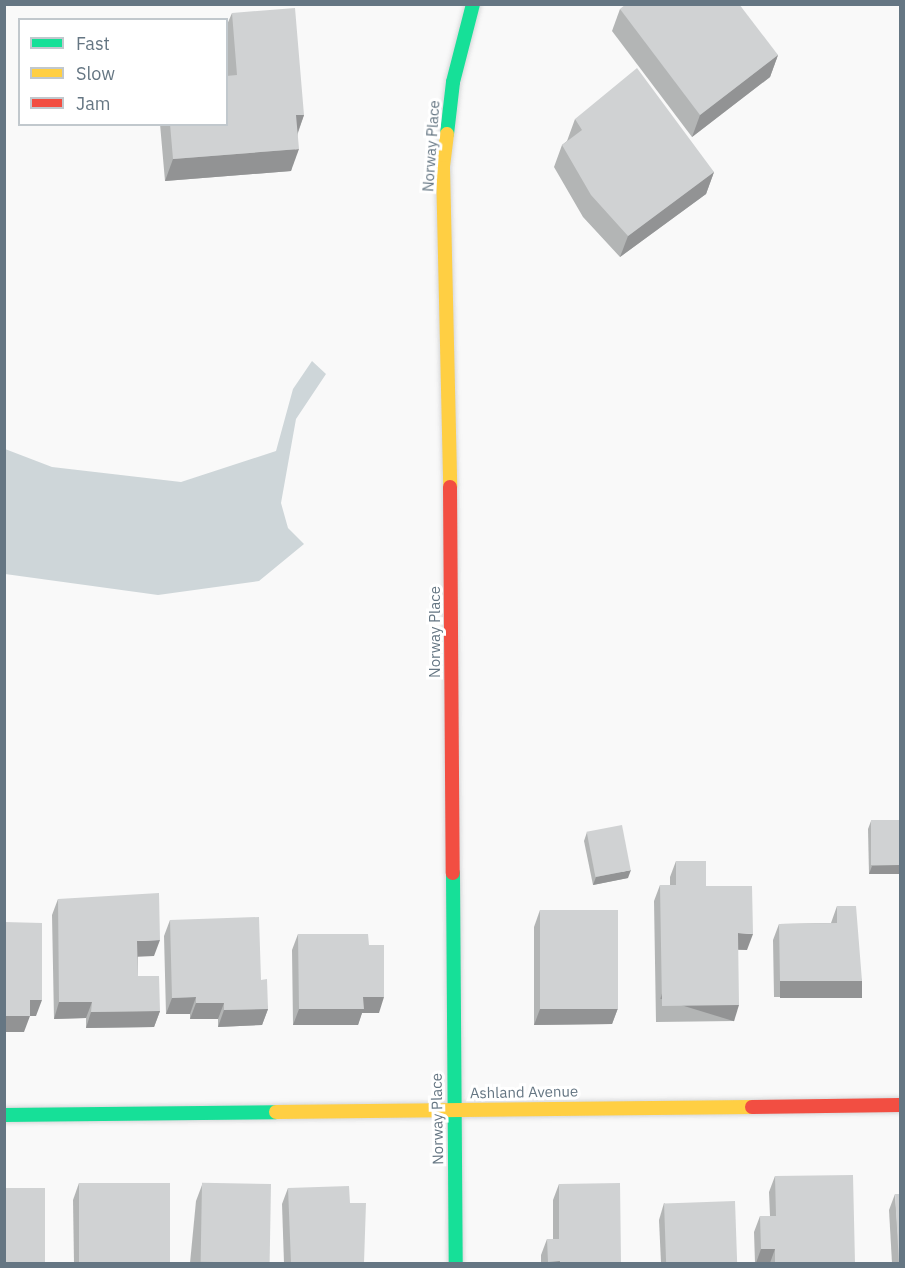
<!DOCTYPE html>
<html>
<head>
<meta charset="utf-8">
<style>
	body { margin:0 }
	#map { position:relative; width:905px; height:1268px; overflow:hidden; background:#f9f9f9; font-family:"IBM Plex Sans",sans-serif }
	div>[style] { position:absolute }
	.water>* { inset:0; background:#ced6d9 }
	.roads { filter:drop-shadow(0 0 2px #d5d6d7) drop-shadow(0 0 2px #d5d6d7) }
	.fast>* { height:14px; margin:-7px; padding:0 7px; transform-origin:7px; border-radius:7px; background:#16e098 }
	.slow>* { height:14px; margin:-7px; padding:0 7px; transform-origin:7px; border-radius:7px; background:#ffcf43 }
	.jam>* { height:14px; margin:-7px; padding:0 7px; transform-origin:7px; border-radius:7px; background:#f24e42 }
	.wall>* { inset:0; background:#b3b5b5 }
	.shaded-wall>* { inset:0; background:#929394; transform-origin:0 0 }
	.building>* { inset:0; background:#d0d2d3; transform-origin:0 0 }
	span { translate:-50% -50%; white-space:nowrap; text-align:center; line-height:1.15; -webkit-text-stroke:6px #fff; paint-order:stroke }
	.street-label { font-size:15px; color:#657683 }
	.frame { position:absolute; inset:0; border:6px solid #657683; pointer-events:none }
	.legend { position:absolute; left:18px; top:18px; width:210px; height:108px; box-sizing:border-box; background:#fff; border:2px solid #c1c8cd; margin:0; padding:8px 10px; list-style:none; font-size:18px; color:#657683 }
	.legend li { display:flex; align-items:center; gap:12px; height:30px }
	.legend b { width:30px; border:2px solid #c1c8cd }
</style>
</head>
<body>
<div id="map">
	<div class="water">
		<i style="clip-path:polygon(312px 361px,326px 374px,296px 419px,281px 503px,288px 528px,304px 544px,259px 581px,158px 595px,5px 574px,5px 449px,52px 467px,181px 482px,276px 451px,293px 389px)"></i>
	</div>
	<div class="roads">
		<div class="fast">
			<i style="left:447px;top:134px;width:52px;rotate:-83.4deg"></i>
			<i style="left:453px;top:82px;width:81px;rotate:-75.6deg"></i>
			<i style="left:453px;top:873px;width:391px;rotate:89.6deg"></i>
			<i style="left:4px;top:1115px;width:272px;rotate:-0.6deg"></i>
		</div>
		<div class="slow">
			<i style="left:447px;top:134px;width:34px;rotate:97deg"></i>
			<i style="left:443px;top:168px;width:319px;rotate:88.7deg"></i>
			<i style="left:276px;top:1112px;width:476px;rotate:-0.6deg"></i>
		</div>
		<div class="jam">
			<i style="left:450px;top:487px;width:386px;rotate:89.6deg"></i>
			<i style="left:752px;top:1107px;width:148px;rotate:-0.8deg"></i>
		</div>
	</div>
	<div class="wall">
		<i style="clip-path:polygon(620px 9px,778px 55px,770px 77px,692px 137px,612px 31px)"></i>
		<i style="clip-path:polygon(232px 13px,304px 115px,298px 133px,291px 171px,165px 181px,160px 124px,226px 124px,227px 76px,226px 27px)"></i>
		<i style="clip-path:polygon(575px 119px,714px 172px,706px 194px,620px 257px,583px 217px,554px 167px,562px 145px,567px 141px)"></i>
		<i style="clip-path:polygon(900px 820px,900px 874px,869px 874px,868px 829px,871px 821px)"></i>
		<i style="clip-path:polygon(587px 832px,628px 878px,593px 885px,584px 841px)"></i>
		<i style="clip-path:polygon(676px 861px,706px 886px,747px 950px,738px 950px,734px 1021px,656px 1022px,654px 901px,660px 885px,670px 885px,670px 877px)"></i>
		<i style="clip-path:polygon(58px 899px,154px 956px,138px 956px,138px 976px,160px 1011px,154px 1027px,86px 1028px,86px 1018px,54px 1019px,52px 915px)"></i>
		<i style="clip-path:polygon(837px 906px,862px 981px,856px 997px,774px 997px,773px 940px,779px 924px,831px 923px)"></i>
		<i style="clip-path:polygon(540px 910px,618px 1008px,612px 1024px,534px 1025px,534px 927px)"></i>
		<i style="clip-path:polygon(170px 920px,261px 980px,268px 1009px,262px 1025px,218px 1027px,218px 1019px,190px 1019px,190px 1014px,166px 1014px,164px 936px)"></i>
		<i style="clip-path:polygon(298px 934px,369px 945px,379px 1013px,362px 1013px,358px 1025px,293px 1025px,292px 950px)"></i>
		<i style="clip-path:polygon(775px 1176px,855px 1263px,755px 1263px,754px 1232px,760px 1216px,770px 1216px,769px 1192px)"></i>
		<i style="clip-path:polygon(79px 1183px,170px 1263px,74px 1263px,73px 1200px)"></i>
		<i style="clip-path:polygon(559px 1184px,621px 1263px,541px 1263px,541px 1255px,547px 1239px,553px 1239px,553px 1200px)"></i>
		<i style="clip-path:polygon(202px 1185px,269px 1263px,190px 1263px,196px 1201px)"></i>
		<i style="clip-path:polygon(288px 1188px,350px 1203px,364px 1263px,284px 1263px,282px 1204px)"></i>
		<i style="clip-path:polygon(895px 1194px,900px 1263px,892px 1263px,889px 1210px)"></i>
		<i style="clip-path:polygon(664px 1203px,737px 1263px,661px 1263px,659px 1220px)"></i>
	</div>
	<div class="shaded-wall">
		<i style="clip-path:polygon(778px 55px,770px 77px,692px 137px,700px 115px)"></i>
		<i style="clip-path:polygon(296px 115px,304px 115px,296px 137px)"></i>
		<i style="clip-path:polygon(299px 149px,291px 171px,165px 181px,173px 159px)"></i>
		<i style="clip-path:polygon(714px 172px,706px 194px,620px 257px,628px 236px)"></i>
		<i style="clip-path:polygon(900px 865px,900px 874px,869px 874px,872px 866px)"></i>
		<i style="clip-path:polygon(631px 870px,628px 878px,593px 885px,596px 877px)"></i>
		<i style="clip-path:polygon(738px 933px,753px 934px,747px 950px,732px 949px)"></i>
		<i style="clip-path:polygon(160px 940px,154px 956px,132px 957px,137px 941px)"></i>
		<i style="left:780px;top:981px;width:82px;height:17px"></i>
		<i style="clip-path:polygon(196px 997px,190px 1014px,166px 1014px,172px 998px)"></i>
		<i style="clip-path:polygon(363px 997px,384px 997px,379px 1013px,362px 1013px,358px 1025px,293px 1025px,299px 1009px)"></i>
		<i style="clip-path:polygon(30px 1000px,42px 1000px,36px 1016px,30px 1016px,24px 1032px,4px 1032px,4px 1016px)"></i>
		<i style="clip-path:polygon(59px 1002px,92px 1002px,86px 1018px,54px 1019px)"></i>
		<i style="clip-path:polygon(196px 1003px,224px 1003px,218px 1019px,190px 1019px)"></i>
		<i style="left:739px;top:1005px;width:17px;height:77px;rotate:107deg"></i>
		<i style="clip-path:polygon(618px 1008px,612px 1024px,534px 1025px,540px 1009px)"></i>
		<i style="clip-path:polygon(268px 1009px,262px 1025px,218px 1027px,224px 1010px)"></i>
		<i style="clip-path:polygon(160px 1011px,154px 1027px,86px 1028px,91px 1012px)"></i>
		<i style="clip-path:polygon(761px 1249px,775px 1249px,770px 1263px,756px 1263px)"></i>
		<i style="clip-path:polygon(560px 1261px,559px 1263px,547px 1263px,548px 1262px)"></i>
	</div>
	<div class="building">
		<i style="clip-path:polygon(626px 4px,739px 4px,778px 55px,700px 115px,620px 9px)"></i>
		<i style="clip-path:polygon(295px 8px,304px 115px,296px 115px,299px 149px,173px 159px,170px 124px,226px 124px,226px 76px,237px 75px,232px 13px)"></i>
		<i style="clip-path:polygon(637px 68px,714px 172px,628px 236px,591px 195px,562px 145px,582px 130px,575px 119px)"></i>
		<i style="left:900px;top:820px;width:45px;height:29px;rotate:90deg"></i>
		<i style="left:622px;top:825px;width:46px;height:36px;rotate:79deg"></i>
		<i style="clip-path:polygon(676px 861px,706px 861px,706px 886px,752px 886px,753px 934px,738px 933px,739px 1005px,662px 1006px,660px 885px,676px 885px)"></i>
		<i style="clip-path:polygon(159px 893px,160px 940px,137px 941px,138px 976px,159px 976px,160px 1011px,91px 1012px,92px 1002px,59px 1002px,58px 899px)"></i>
		<i style="clip-path:polygon(837px 906px,856px 906px,862px 981px,780px 981px,779px 924px,837px 923px)"></i>
		<i style="left:540px;top:910px;width:78px;height:99px"></i>
		<i style="clip-path:polygon(259px 917px,261px 980px,267px 979px,268px 1009px,224px 1010px,224px 1003px,196px 1003px,196px 997px,172px 998px,170px 920px)"></i>
		<i style="clip-path:polygon(4px 922px,42px 923px,42px 1000px,30px 1000px,30px 1016px,4px 1016px)"></i>
		<i style="clip-path:polygon(298px 934px,368px 934px,369px 945px,384px 945px,384px 997px,363px 997px,364px 1009px,299px 1009px)"></i>
		<i style="clip-path:polygon(853px 1175px,855px 1263px,775px 1263px,775px 1249px,761px 1249px,760px 1216px,776px 1216px,775px 1176px)"></i>
		<i style="left:79px;top:1183px;width:91px;height:80px"></i>
		<i style="clip-path:polygon(620px 1183px,621px 1263px,560px 1263px,560px 1261px,548px 1262px,547px 1239px,559px 1239px,559px 1184px)"></i>
		<i style="left:271px;top:1184px;width:79px;height:69px;rotate:91deg"></i>
		<i style="clip-path:polygon(349px 1186px,350px 1203px,366px 1203px,364px 1263px,291px 1263px,288px 1188px)"></i>
		<i style="left:4px;top:1188px;width:41px;height:75px"></i>
		<i style="clip-path:polygon(895px 1194px,900px 1194px,900px 1263px,899px 1263px)"></i>
		<i style="left:735px;top:1201px;width:62px;height:71px;rotate:88deg"></i>
	</div>
	<div class="street-label">
		<span style="left:431px;top:146px;rotate:-86deg">Norway Place</span>
		<span style="left:435px;top:632px;rotate:-90deg">Norway Place</span>
		<span style="left:524px;top:1092px;rotate:-1deg">Ashland Avenue</span>
		<span style="left:437px;top:1119px;rotate:-91deg">Norway Place</span>
	</div>
	<div class="frame"></div>
	<ul class="legend">
	<li><b style="height:8px;background:#16e098"></b>Fast</li>
	<li><b style="height:8px;background:#ffcf43"></b>Slow</li>
	<li><b style="height:8px;background:#f24e42"></b>Jam</li>
	</ul>
</div>
</body>
</html>
